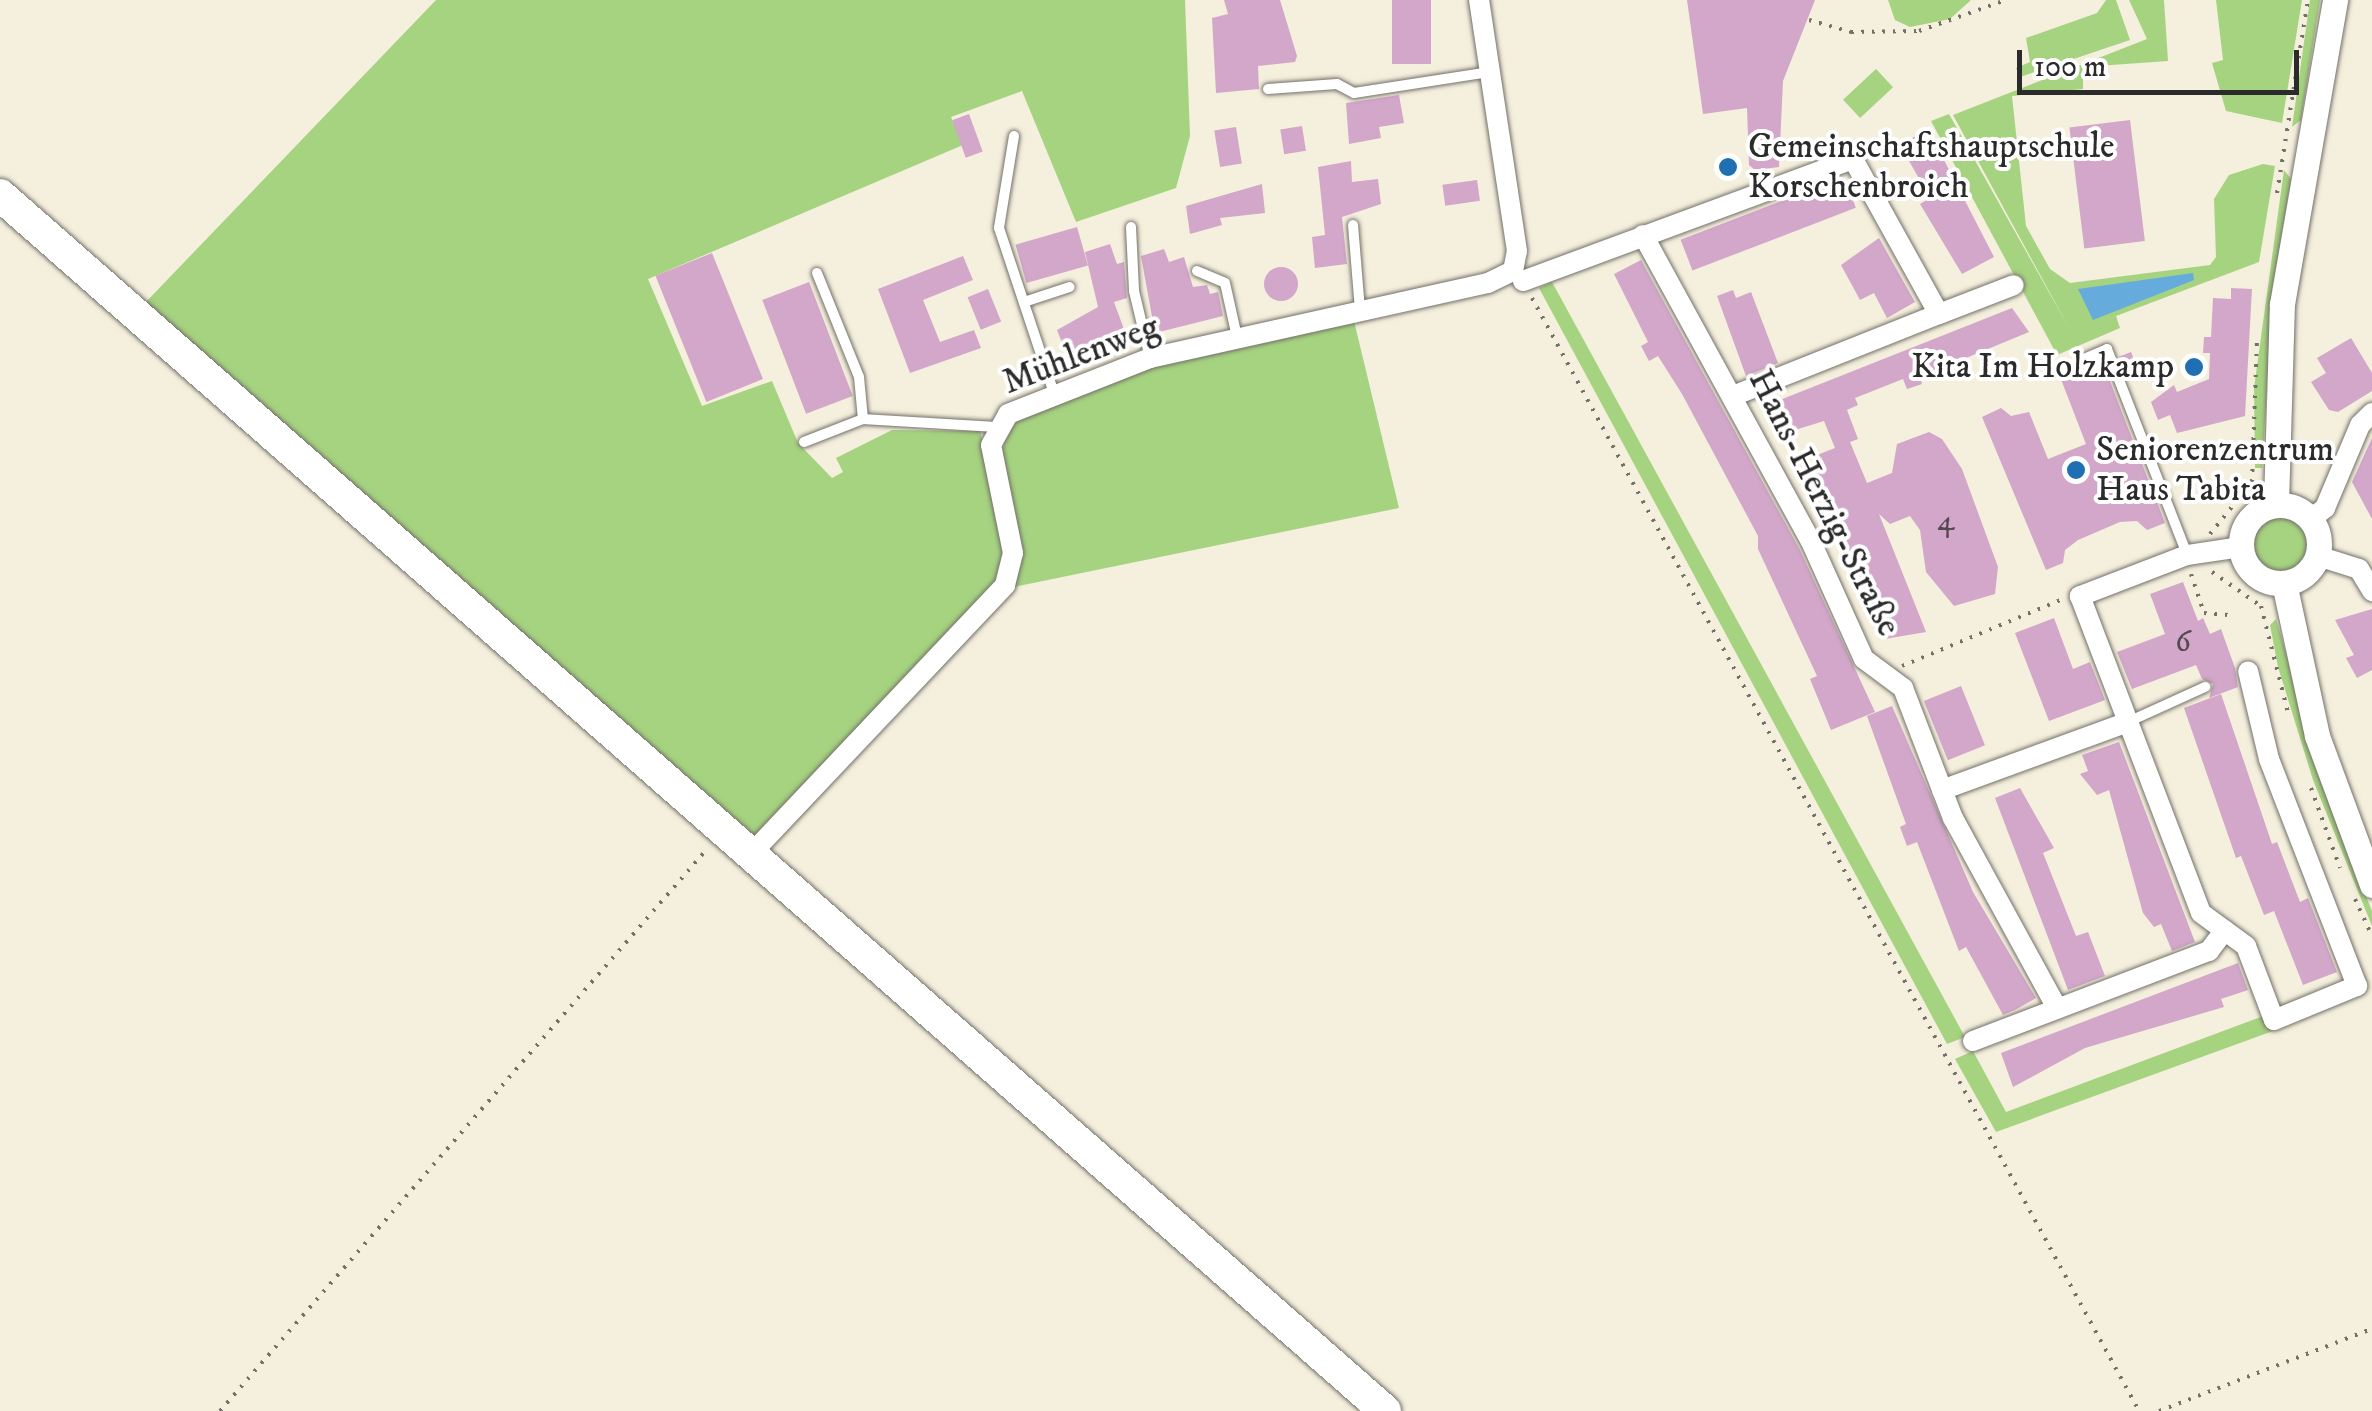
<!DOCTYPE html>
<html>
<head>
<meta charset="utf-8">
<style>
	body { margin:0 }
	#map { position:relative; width:2372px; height:1411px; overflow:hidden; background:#f5efdd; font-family:"IM FELL DW Pica",serif }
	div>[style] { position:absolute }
	.green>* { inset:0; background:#a6d380; transform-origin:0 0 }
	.round { border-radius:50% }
	.water>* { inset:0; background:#65acdc }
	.building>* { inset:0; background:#d2a7c9; transform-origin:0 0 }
	.path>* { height:4px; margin-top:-2px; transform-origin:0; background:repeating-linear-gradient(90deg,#727069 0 2.5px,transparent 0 10.5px) }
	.roads { filter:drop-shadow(0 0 2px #727069) drop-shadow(0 0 2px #727069) }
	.service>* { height:10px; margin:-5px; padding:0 5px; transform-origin:5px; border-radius:5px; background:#fff }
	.minor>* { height:20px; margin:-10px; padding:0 10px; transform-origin:10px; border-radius:10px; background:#fff }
	.tertiary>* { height:25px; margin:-12.5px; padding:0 12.5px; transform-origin:12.5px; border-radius:12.5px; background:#fff }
	.tertiary>.ring { margin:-12.5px; padding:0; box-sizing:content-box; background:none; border:25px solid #fff; border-radius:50% }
	.primary>* { height:32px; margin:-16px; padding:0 16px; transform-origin:16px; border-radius:16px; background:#fff }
	.dots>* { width:28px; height:28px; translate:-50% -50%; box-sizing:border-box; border:5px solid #fff; border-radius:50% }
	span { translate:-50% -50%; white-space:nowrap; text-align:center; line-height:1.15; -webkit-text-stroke:8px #fff; paint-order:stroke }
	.number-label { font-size:30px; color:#554a52 }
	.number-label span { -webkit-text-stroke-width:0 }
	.poi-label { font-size:35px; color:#2b2b2b }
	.left { translate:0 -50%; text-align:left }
	.right { translate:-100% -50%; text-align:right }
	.street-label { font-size:35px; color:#2b2b2b }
	.scale { position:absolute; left:2017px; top:50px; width:282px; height:45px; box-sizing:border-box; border:5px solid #2b2b2b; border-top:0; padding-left:12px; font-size:30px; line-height:35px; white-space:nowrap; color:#2b2b2b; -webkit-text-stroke:8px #fff; paint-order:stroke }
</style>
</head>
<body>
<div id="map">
	<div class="green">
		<i style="clip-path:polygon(436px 0,1185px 0,1190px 136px,1176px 188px,1076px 222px,1022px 91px,951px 117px,963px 145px,648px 279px,702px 406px,772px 381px,798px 443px,832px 478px,843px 472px,836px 458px,892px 430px,980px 431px,1008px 540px,1002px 575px,756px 837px,144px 304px)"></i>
		<i style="clip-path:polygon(1888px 0,1971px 0,1950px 19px,1910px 27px,1895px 20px)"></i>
		<i style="clip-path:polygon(2106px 0,2116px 0,2130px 40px,2020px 77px,2016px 68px,2030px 62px,2026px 38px,2097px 13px)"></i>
		<i style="clip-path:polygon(2129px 0,2164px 0,2168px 61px,2083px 67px,2083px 89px,2012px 96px,2026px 226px,2050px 269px,2070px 283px,2210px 265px,2216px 257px,2214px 199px,2229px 175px,2263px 164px,2275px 166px,2259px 262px,2116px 316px,2120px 328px,2057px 355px,1931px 121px,1949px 114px,2069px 328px,1953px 115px,2147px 39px)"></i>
		<i style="clip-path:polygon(2216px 0,2302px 0,2282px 123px,2226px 111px,2212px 63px,2223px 60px)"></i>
		<i style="clip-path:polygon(2310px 0,2320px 0,2301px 120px,2292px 127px)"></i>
		<i style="left:1876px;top:69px;width:25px;height:45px;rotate:47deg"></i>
		<i style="clip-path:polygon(2284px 170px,2291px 179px,2273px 288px,2262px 468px,2255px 468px,2254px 388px)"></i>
		<i style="clip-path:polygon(1552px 282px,1965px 1037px,1947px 1044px,1539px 288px)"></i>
		<i style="clip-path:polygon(1354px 321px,1399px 508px,1014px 587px,1001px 463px,1005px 436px,1023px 415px,1155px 363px)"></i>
		<i class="round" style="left:2254px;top:517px;width:54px;height:54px"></i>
		<i style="clip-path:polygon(2276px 619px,2332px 812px,2372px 911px,2372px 926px,2313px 780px,2278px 667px,2270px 625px)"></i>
		<i style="clip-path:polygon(2266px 1015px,2273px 1031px,1996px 1132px,1955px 1059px,1973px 1051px,2006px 1112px)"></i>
	</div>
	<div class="water">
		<i style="clip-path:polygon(2193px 273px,2194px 280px,2093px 320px,2078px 289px)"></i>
	</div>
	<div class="building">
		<i style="clip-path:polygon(1224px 0,1280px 0,1297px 56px,1295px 62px,1258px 66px,1259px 89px,1216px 93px,1212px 18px,1228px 14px)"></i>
		<i style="left:1392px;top:0;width:39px;height:64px"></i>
		<i style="clip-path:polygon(1687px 0,1815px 0,1783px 81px,1779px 167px,1755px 170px,1749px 165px,1747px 108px,1703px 114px)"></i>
		<i style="clip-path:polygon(1399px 95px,1404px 123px,1379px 127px,1381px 138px,1349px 144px,1346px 103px)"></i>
		<i style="left:969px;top:114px;width:40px;height:18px;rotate:70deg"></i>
		<i style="left:2130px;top:120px;width:122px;height:61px;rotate:83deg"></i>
		<i style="left:1302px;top:126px;width:25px;height:22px;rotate:81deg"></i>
		<i style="left:1236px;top:127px;width:37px;height:22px;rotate:81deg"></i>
		<i style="clip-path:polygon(1928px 129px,1994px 257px,1962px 274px,1920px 204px,1930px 198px,1900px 145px)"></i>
		<i style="clip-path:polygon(1351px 161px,1352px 182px,1378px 179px,1381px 204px,1342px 217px,1347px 264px,1315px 268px,1312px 237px,1325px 235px,1318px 167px)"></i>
		<i style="left:1844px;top:177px;width:33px;height:175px;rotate:69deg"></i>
		<i style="left:1477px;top:180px;width:21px;height:35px;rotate:82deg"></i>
		<i style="clip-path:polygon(1262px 184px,1265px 213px,1220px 218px,1222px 225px,1190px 234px,1186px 206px)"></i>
		<i style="left:1077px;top:227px;width:40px;height:64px;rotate:74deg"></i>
		<i style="clip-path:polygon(1879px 238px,1915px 302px,1887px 318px,1874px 293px,1860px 300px,1841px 265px)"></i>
		<i style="clip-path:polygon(1110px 244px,1117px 264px,1124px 262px,1127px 298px,1114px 302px,1125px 332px,1066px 353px,1057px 330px,1098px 307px,1085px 252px)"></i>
		<i style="clip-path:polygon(1164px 249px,1169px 262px,1184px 257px,1193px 287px,1207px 285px,1210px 294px,1218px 292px,1223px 316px,1155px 333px,1141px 256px)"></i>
		<i style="left:712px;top:253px;width:136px;height:61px;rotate:68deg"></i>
		<i style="clip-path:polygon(963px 256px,973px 280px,923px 300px,940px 342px,974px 330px,981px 348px,910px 373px,878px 289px)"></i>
		<i style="clip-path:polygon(1641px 260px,1800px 550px,1875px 712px,1831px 730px,1810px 679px,1817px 676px,1758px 549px,1758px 536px,1682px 394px,1658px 356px,1649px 361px,1641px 346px,1648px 342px,1614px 274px)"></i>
		<i class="round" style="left:1264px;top:267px;width:34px;height:34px"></i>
		<i style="left:809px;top:282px;width:122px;height:50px;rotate:69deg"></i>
		<i style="clip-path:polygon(2231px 288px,2252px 289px,2245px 416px,2177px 433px,2170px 415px,2158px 420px,2151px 402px,2174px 385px,2177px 392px,2209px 379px,2210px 353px,2203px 353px,2204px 337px,2211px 337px,2213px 298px,2231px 299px)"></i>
		<i style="left:988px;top:289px;width:35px;height:22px;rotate:68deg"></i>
		<i style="clip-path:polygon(1733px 290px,1736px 298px,1751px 292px,1778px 363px,1746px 376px,1717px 296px)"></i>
		<i style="clip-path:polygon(2012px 308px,2029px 332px,1920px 377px,1922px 384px,1907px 389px,1903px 379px,1855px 398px,1858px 405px,1847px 410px,1858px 439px,1850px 442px,1867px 483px,1892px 473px,1897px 444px,1929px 432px,1942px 439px,1962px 469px,1998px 567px,1995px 594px,1954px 606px,1926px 572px,1920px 530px,1910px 516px,1890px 524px,1879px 514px,1926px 632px,1885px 639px,1812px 457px,1835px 448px,1824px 421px,1795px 430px,1775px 402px)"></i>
		<i style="clip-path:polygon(2351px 338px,2372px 373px,2372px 391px,2338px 412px,2329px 410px,2311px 382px,2326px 373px,2317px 358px)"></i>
		<i style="left:2131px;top:352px;width:16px;height:13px;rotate:68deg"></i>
		<i style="clip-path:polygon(2072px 363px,2078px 377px,2104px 366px,2165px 523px,2147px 530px,2137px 521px,2120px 522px,2078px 540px,2065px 550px,2063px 563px,2046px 570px,1982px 417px,2001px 408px,2011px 416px,2029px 412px,2048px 459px,2086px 444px,2057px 369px)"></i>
		<i style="clip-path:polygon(2372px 438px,2372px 519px,2352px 482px)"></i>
		<i style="clip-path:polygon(2183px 582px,2198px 621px,2203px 618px,2210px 634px,2221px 629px,2235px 668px,2238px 687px,2209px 698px,2213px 684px,2202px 679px,2196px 665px,2132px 689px,2117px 652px,2165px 634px,2150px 594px)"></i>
		<i style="clip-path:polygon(2372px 609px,2372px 670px,2357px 678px,2346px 658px,2354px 655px,2335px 620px)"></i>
		<i style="clip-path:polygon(2054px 618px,2073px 669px,2090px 662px,2105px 700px,2049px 721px,2015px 633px)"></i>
		<i style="left:1961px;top:686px;width:64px;height:40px;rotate:68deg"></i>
		<i style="clip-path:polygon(2221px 694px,2272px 844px,2277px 842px,2300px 902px,2308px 898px,2337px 972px,2303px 985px,2274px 911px,2264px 915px,2241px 856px,2236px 858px,2184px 708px)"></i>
		<i style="clip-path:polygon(1892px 706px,1973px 892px,2036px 998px,2015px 1010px,2003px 1015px,1966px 947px,1959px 951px,1917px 842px,1907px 846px,1900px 827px,1906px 824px,1867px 716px)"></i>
		<i style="clip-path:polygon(2119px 742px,2195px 942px,2172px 951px,2161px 924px,2154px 927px,2143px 913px,2109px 790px,2097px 795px,2080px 774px,2088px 771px,2082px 755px)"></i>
		<i style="clip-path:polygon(2020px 788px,2054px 848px,2043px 853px,2076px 936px,2088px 932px,2105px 976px,2068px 990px,1995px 798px)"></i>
		<i style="clip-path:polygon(2238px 963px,2248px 990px,2221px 999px,2224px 1007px,2085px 1048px,2013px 1087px,2001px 1053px)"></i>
	</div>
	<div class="path">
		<i style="left:1809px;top:20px;width:44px;rotate:15.9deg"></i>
		<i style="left:1851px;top:32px;width:68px;rotate:-0.8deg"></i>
		<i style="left:1919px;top:31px;width:92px;rotate:-19.6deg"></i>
		<i style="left:2277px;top:193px;width:195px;rotate:-80.9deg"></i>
		<i style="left:1532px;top:298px;width:1268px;rotate:61.39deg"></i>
		<i style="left:2210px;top:534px;width:67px;rotate:-51.1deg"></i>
		<i style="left:2252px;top:482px;width:141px;rotate:-88deg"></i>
		<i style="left:2212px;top:572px;width:60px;rotate:34.8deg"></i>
		<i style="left:2261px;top:606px;width:114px;rotate:75.8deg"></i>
		<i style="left:2191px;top:574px;width:41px;rotate:71.6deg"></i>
		<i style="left:2204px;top:613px;width:24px;rotate:5deg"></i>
		<i style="left:1902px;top:666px;width:174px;rotate:-22.6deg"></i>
		<i style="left:2311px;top:788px;width:85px;rotate:70.1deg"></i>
		<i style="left:2355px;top:899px;width:41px;rotate:65.3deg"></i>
		<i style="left:220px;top:1411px;width:744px;rotate:-49.09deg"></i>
		<i style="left:2159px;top:1411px;width:228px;rotate:-21.1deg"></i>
	</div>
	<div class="roads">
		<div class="service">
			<i style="left:1268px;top:89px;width:69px;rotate:-4.1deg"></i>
			<i style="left:1337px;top:84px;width:19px;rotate:28deg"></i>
			<i style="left:1354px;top:93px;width:138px;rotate:-8.8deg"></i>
			<i style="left:1014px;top:136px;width:93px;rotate:99.3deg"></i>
			<i style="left:999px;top:228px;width:174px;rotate:71.6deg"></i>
			<i style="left:1353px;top:225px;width:86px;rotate:85.3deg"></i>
			<i style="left:1131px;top:227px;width:64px;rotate:87.3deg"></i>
			<i style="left:1134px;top:291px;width:69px;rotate:76.6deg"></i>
			<i style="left:1197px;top:271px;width:30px;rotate:23deg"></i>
			<i style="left:1225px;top:283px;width:55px;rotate:77.5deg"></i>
			<i style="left:817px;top:273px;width:112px;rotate:68deg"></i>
			<i style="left:859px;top:377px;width:42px;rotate:84.6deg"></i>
			<i style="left:1024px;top:302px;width:48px;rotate:-18.1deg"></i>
			<i style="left:2086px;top:358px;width:23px;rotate:-23deg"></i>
			<i style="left:2107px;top:349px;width:220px;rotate:68.7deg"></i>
			<i style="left:804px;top:442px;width:63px;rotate:-21.3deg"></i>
			<i style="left:863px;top:419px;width:133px;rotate:3.4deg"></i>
			<i style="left:2128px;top:722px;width:85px;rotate:-24.4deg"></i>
		</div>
		<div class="minor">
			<i style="left:1643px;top:235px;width:352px;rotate:61.3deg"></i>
			<i style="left:1812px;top:544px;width:126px;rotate:65.7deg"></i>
			<i style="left:1864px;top:659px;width:49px;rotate:36.6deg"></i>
			<i style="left:1903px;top:688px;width:139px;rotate:69deg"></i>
			<i style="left:1953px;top:818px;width:217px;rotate:61.3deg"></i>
			<i style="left:1523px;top:281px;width:352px;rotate:-20.3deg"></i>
			<i style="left:1853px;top:159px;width:177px;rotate:61deg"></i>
			<i style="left:1939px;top:314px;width:222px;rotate:158.3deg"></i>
			<i style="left:1939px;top:314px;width:80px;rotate:-21.1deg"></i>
			<i style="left:2311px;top:519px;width:18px;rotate:-38deg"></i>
			<i style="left:2325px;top:508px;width:90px;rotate:-67.1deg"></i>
			<i style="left:2360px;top:425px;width:17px;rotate:-45deg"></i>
			<i style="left:2241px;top:547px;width:55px;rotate:171.6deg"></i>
			<i style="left:2187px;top:555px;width:115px;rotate:159deg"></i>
			<i style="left:2080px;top:596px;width:339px;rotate:69.1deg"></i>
			<i style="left:2201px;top:913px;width:56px;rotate:36.3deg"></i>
			<i style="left:2246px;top:946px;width:79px;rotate:69.3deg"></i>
			<i style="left:2274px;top:1020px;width:90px;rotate:-22.3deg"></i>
			<i style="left:2357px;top:986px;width:243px;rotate:-111.2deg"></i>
			<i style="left:2269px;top:759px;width:90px;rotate:-103.4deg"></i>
			<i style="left:2318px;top:556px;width:43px;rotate:17.6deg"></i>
			<i style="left:2359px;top:569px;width:26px;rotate:59deg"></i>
			<i style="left:1942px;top:790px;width:198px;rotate:-20.1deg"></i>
			<i style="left:751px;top:854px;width:370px;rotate:-46.6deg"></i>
			<i style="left:1005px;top:585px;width:33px;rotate:-76deg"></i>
			<i style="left:1013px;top:553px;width:110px;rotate:-101.5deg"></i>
			<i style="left:991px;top:445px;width:35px;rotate:-61deg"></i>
			<i style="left:1008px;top:414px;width:153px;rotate:-21.5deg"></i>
			<i style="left:1150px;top:358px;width:346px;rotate:-12.5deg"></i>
			<i style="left:1488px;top:283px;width:28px;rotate:-26deg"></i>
			<i style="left:1513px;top:271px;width:20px;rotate:-79deg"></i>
			<i style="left:1517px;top:251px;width:254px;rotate:-98.6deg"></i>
			<i style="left:1973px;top:1041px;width:253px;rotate:-20.9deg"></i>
			<i style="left:2209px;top:951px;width:26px;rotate:-53deg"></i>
		</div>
		<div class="tertiary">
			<i style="left:2276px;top:504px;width:200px;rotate:-88.3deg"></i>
			<i style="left:2282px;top:304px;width:309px;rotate:-80.1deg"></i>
			<i class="ring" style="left:2241px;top:505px;width:53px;height:53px"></i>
			<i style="left:2284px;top:583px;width:157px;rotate:77.8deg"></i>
			<i style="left:2317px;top:736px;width:159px;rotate:69.7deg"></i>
		</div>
		<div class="primary">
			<i style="left:0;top:195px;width:1843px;rotate:41.28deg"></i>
		</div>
	</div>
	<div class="dots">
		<i style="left:1728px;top:167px;background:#1f6fb2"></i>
		<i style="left:2194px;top:367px;background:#1f6fb2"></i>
		<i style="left:2076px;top:470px;background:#1f6fb2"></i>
	</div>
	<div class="number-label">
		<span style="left:1946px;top:522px">4</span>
		<span style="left:2183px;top:643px">6</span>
	</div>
	<div class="poi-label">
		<span class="left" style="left:1748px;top:167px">Gemeinschaftshauptschule<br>Korschenbroich</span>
		<span class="right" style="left:2174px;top:367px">Kita Im Holzkamp</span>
		<span class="left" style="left:2096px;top:470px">Seniorenzentrum<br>Haus Tabita</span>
	</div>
	<div class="street-label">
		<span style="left:1081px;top:355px;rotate:-21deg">Mühlenweg</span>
		<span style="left:1824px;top:503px;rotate:63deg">Hans-Herzig-Straße</span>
	</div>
	<div class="scale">100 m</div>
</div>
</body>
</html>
